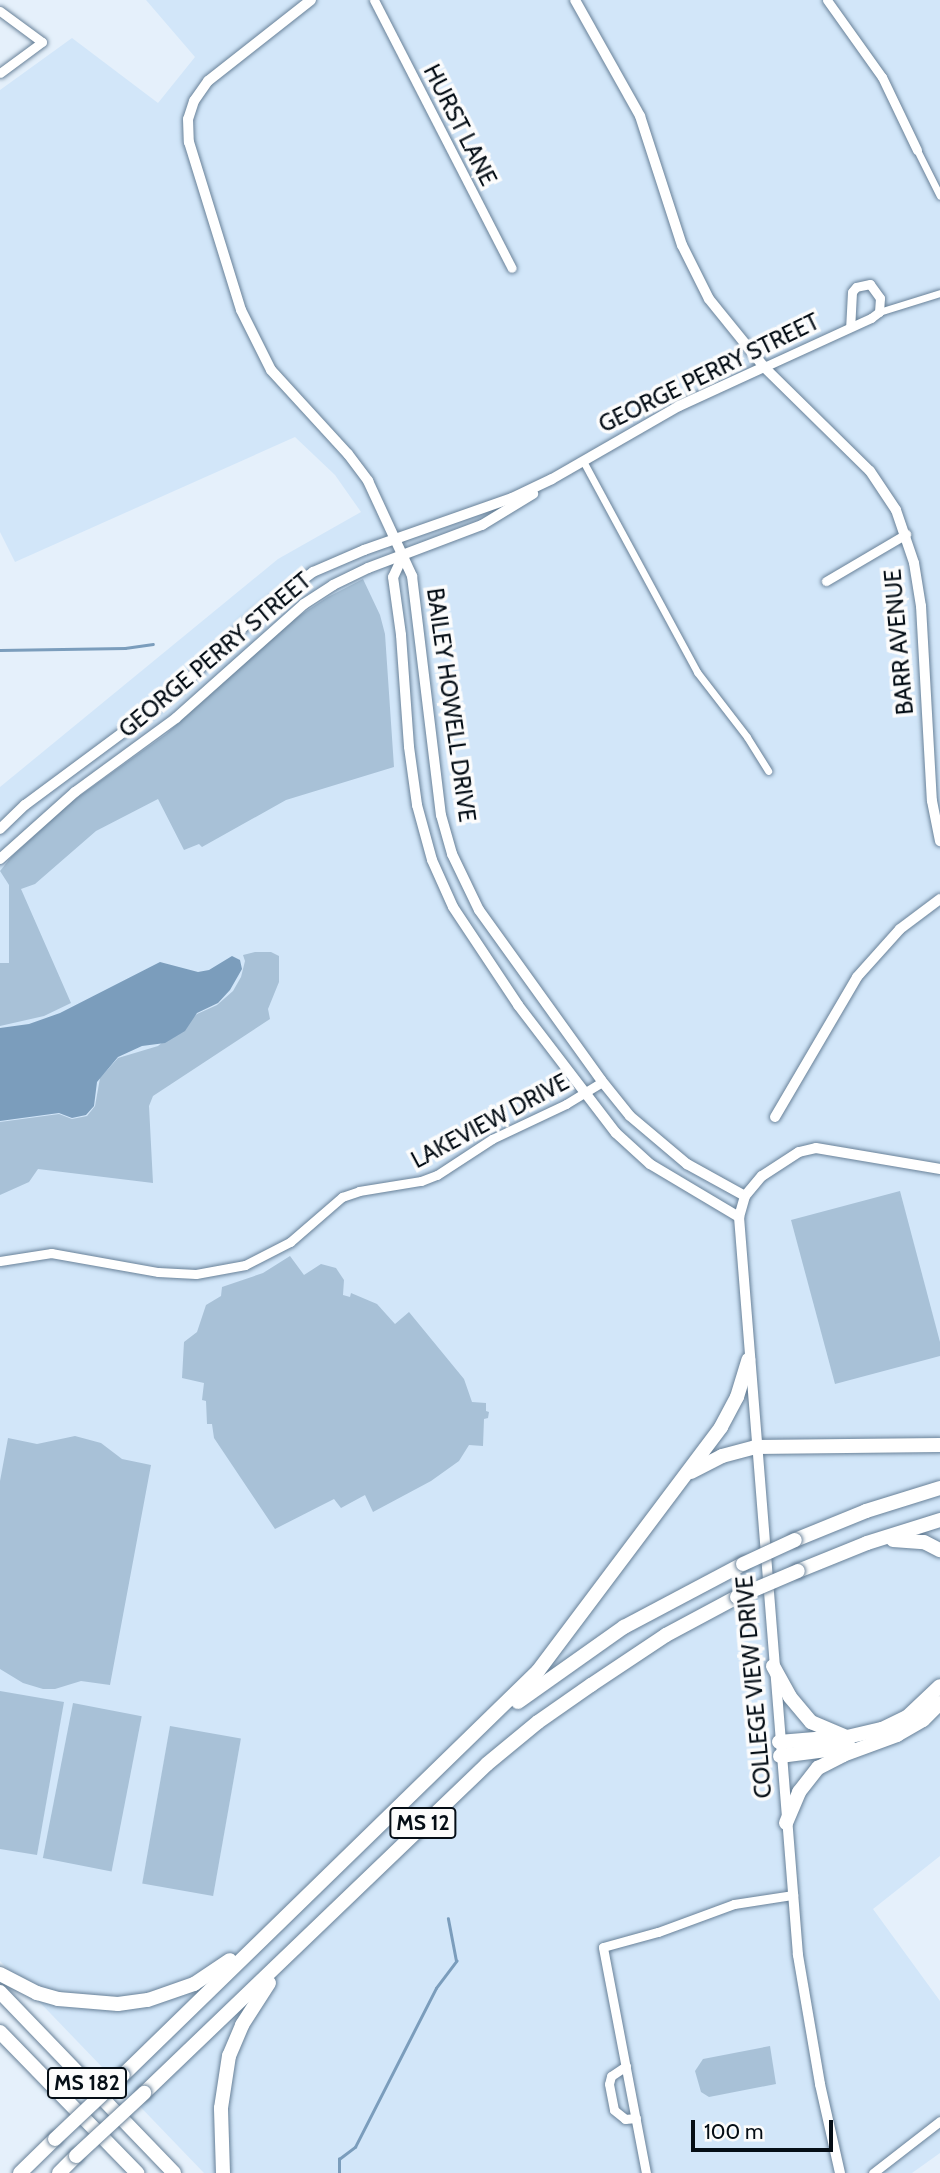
<!DOCTYPE html>
<html>
<head>
<meta charset="utf-8">
<style>
	body { margin:0 }
	#map { position:relative; width:940px; height:2173px; overflow:hidden; background:#e5f0fb; font-family:Cabin,sans-serif }
	div>[style] { position:absolute }
	.built>* { inset:0; background:#d2e6f9 }
	.green>* { inset:0; background:#a8c1d7; transform-origin:0 0 }
	.water>* { inset:0; background:#7b9dbc }
	.stream>* { height:2.5px; margin:-1.25px; padding:0 1.25px; transform-origin:1.25px; border-radius:1.25px; background:#7b9dbc }
	.roads { filter:drop-shadow(0 0 2px #688198) drop-shadow(0 0 2px #688198) }
	.pedestrian>* { height:7px; margin:-3.5px; padding:0 3.5px; transform-origin:3.5px; border-radius:3.5px; background:#fff }
	.minor>* { height:9px; margin:-4.5px; padding:0 4.5px; transform-origin:4.5px; border-radius:4.5px; background:#fff }
	.tertiary>* { height:10px; margin:-5px; padding:0 5px; transform-origin:5px; border-radius:5px; background:#fff }
	.primary>* { height:14px; margin:-7px; padding:0 7px; transform-origin:7px; border-radius:7px; background:#fff }
	.bridges { filter:drop-shadow(0 0 2px #688198) drop-shadow(0 0 2px #688198) }
	.primary-bridge>* { height:14px; margin:-7px; padding:0 7px; transform-origin:7px; border-radius:7px; background:#fff }
	span { translate:-50% -50%; white-space:nowrap; text-align:center; line-height:1.15; -webkit-text-stroke:7px #fcfcfc; paint-order:stroke }
	.shield-label span { padding:2px 5px; background:#fcfcfc; border:2px solid; border-radius:5px; -webkit-text-stroke-width:0 }
	.shield-label { font-size:21px; color:#050e16; font-weight:700 }
	.street-label { font-size:23px; color:#050e16 }
	.scale { position:absolute; left:691px; top:2120px; width:142px; height:32px; box-sizing:border-box; border:4px solid #050e16; border-top:0; padding-left:9px; font-size:21px; line-height:24px; white-space:nowrap; color:#050e16; -webkit-text-stroke:5px #fcfcfc; paint-order:stroke }
</style>
</head>
<body>
<div id="map">
	<div class="built">
		<i style="clip-path:polygon(146px 0,940px 0,940px 1856px,873px 1909px,940px 2001px,940px 2153px,912px 2173px,204px 2173px,0 1961px,0 787px,278px 559px,361px 512px,335px 475px,295px 437px,15px 562px,0 532px,0 90px,72px 38px,158px 103px,195px 57px)"></i>
	</div>
	<div class="green">
		<i style="clip-path:polygon(363px 579px,380px 615px,385px 634px,394px 767px,286px 800px,202px 847px,199px 844px,184px 850px,158px 799px,96px 831px,35px 884px,21px 889px,71px 1003px,44px 1016px,0 1026px,0 963px,9px 963px,9px 885px,0 871px,12px 856px,71px 802px,166px 734px,294px 619px,328px 597px)"></i>
		<i style="clip-path:polygon(255px 952px,271px 952px,279px 956px,279px 982px,268px 1009px,270px 1019px,153px 1096px,149px 1106px,153px 1183px,38px 1169px,29px 1182px,0 1195px,0 1122px,59px 1114px,72px 1119px,87px 1116px,95px 1106px,100px 1078px,118px 1058px,158px 1046px,197px 1014px,217px 1005px,233px 991px,241px 977px,245px 961px,243px 955px)"></i>
		<i style="clip-path:polygon(900px 1191px,940px 1342px,940px 1356px,835px 1384px,791px 1220px)"></i>
		<i style="clip-path:polygon(290px 1256px,304px 1275px,321px 1264px,336px 1268px,344px 1280px,343px 1295px,350px 1297px,351px 1293px,377px 1304px,395px 1324px,409px 1312px,464px 1379px,472px 1402px,486px 1403px,486px 1411px,489px 1412px,488px 1418px,484px 1419px,483px 1446px,469px 1445px,459px 1461px,431px 1481px,373px 1512px,365px 1495px,341px 1508px,334px 1499px,275px 1529px,214px 1438px,212px 1424px,207px 1424px,206px 1401px,202px 1400px,204px 1383px,182px 1378px,184px 1342px,197px 1332px,206px 1305px,221px 1296px,222px 1287px,263px 1273px)"></i>
		<i style="clip-path:polygon(75px 1436px,101px 1443px,122px 1459px,151px 1465px,110px 1685px,81px 1681px,55px 1689px,43px 1689px,23px 1683px,0 1669px,0 1481px,8px 1438px,37px 1444px)"></i>
		<i style="clip-path:polygon(0 1691px,64px 1702px,37px 1855px,0 1849px)"></i>
		<i style="left:73px;top:1703px;width:70px;height:158px;rotate:11deg"></i>
		<i style="left:170px;top:1726px;width:72px;height:160px;rotate:10deg"></i>
		<i style="clip-path:polygon(770px 2046px,776px 2084px,709px 2097px,701px 2092px,695px 2071px,703px 2059px)"></i>
	</div>
	<div class="water">
		<i style="clip-path:polygon(232px 956px,240px 960px,242px 969px,230px 990px,218px 1003px,197px 1013px,185px 1031px,165px 1043px,142px 1046px,118px 1057px,97px 1082px,94px 1106px,86px 1115px,72px 1118px,59px 1113px,0 1121px,0 1028px,29px 1024px,60px 1013px,160px 962px,198px 972px,209px 970px)"></i>
	</div>
	<div class="stream">
		<i style="left:0;top:650px;width:125px;rotate:-0.9deg"></i>
		<i style="left:125px;top:648px;width:28px;rotate:-8deg"></i>
		<i style="left:339px;top:2173px;width:14px;rotate:-90deg"></i>
		<i style="left:339px;top:2159px;width:20px;rotate:-37deg"></i>
		<i style="left:355px;top:2147px;width:178px;rotate:-63deg"></i>
		<i style="left:436px;top:1988px;width:34px;rotate:-53deg"></i>
		<i style="left:456px;top:1961px;width:43px;rotate:-100.8deg"></i>
	</div>
	<div class="roads">
		<div class="pedestrian">
			<i style="left:917px;top:150px;width:51px;rotate:63.4deg"></i>
			<i style="left:879px;top:312px;width:64px;rotate:-17.3deg"></i>
			<i style="left:583px;top:461px;width:240px;rotate:61.6deg"></i>
			<i style="left:697px;top:672px;width:82px;rotate:52.4deg"></i>
			<i style="left:747px;top:737px;width:40px;rotate:58deg"></i>
		</div>
		<div class="minor">
			<i style="left:374px;top:0;width:301px;rotate:62.8deg"></i>
			<i style="left:827px;top:0;width:95px;rotate:54.5deg"></i>
			<i style="left:882px;top:77px;width:81px;rotate:64.4deg"></i>
			<i style="left:0;top:11px;width:52px;rotate:36.4deg"></i>
			<i style="left:42px;top:42px;width:52px;rotate:143.6deg"></i>
			<i style="left:764px;top:367px;width:118px;rotate:-24.6deg"></i>
			<i style="left:871px;top:318px;width:10px;rotate:-37deg"></i>
			<i style="left:879px;top:312px;width:14px;rotate:-86deg"></i>
			<i style="left:880px;top:298px;width:17px;rotate:-126deg"></i>
			<i style="left:870px;top:284px;width:14px;rotate:168deg"></i>
			<i style="left:856px;top:287px;width:6px;rotate:129deg"></i>
			<i style="left:852px;top:292px;width:35px;rotate:93deg"></i>
			<i style="left:826px;top:581px;width:93px;rotate:-30.4deg"></i>
			<i style="left:0;top:1261px;width:52px;rotate:-8.9deg"></i>
			<i style="left:51px;top:1253px;width:109px;rotate:10.1deg"></i>
			<i style="left:158px;top:1272px;width:38px;rotate:3deg"></i>
			<i style="left:196px;top:1274px;width:50px;rotate:-10.4deg"></i>
			<i style="left:245px;top:1265px;width:51px;rotate:-27.1deg"></i>
			<i style="left:290px;top:1242px;width:69px;rotate:-40.9deg"></i>
			<i style="left:342px;top:1197px;width:18px;rotate:-19deg"></i>
			<i style="left:359px;top:1191px;width:63px;rotate:-9.2deg"></i>
			<i style="left:421px;top:1181px;width:17px;rotate:-21deg"></i>
			<i style="left:437px;top:1175px;width:66px;rotate:-33.2deg"></i>
			<i style="left:492px;top:1139px;width:82px;rotate:-25.3deg"></i>
			<i style="left:566px;top:1104px;width:42px;rotate:-31.4deg"></i>
			<i style="left:626px;top:2066px;width:18px;rotate:146deg"></i>
			<i style="left:611px;top:2076px;width:8px;rotate:104deg"></i>
			<i style="left:609px;top:2084px;width:26px;rotate:79deg"></i>
			<i style="left:614px;top:2110px;width:14px;rotate:39deg"></i>
			<i style="left:625px;top:2119px;width:11px;rotate:-5deg"></i>
			<i style="left:646px;top:2173px;width:230px;rotate:-100.8deg"></i>
			<i style="left:603px;top:1947px;width:57px;rotate:-15.3deg"></i>
			<i style="left:658px;top:1932px;width:81px;rotate:-20.2deg"></i>
			<i style="left:734px;top:1904px;width:60px;rotate:-8.7deg"></i>
			<i style="left:873px;top:2173px;width:85px;rotate:-37.8deg"></i>
		</div>
		<div class="tertiary">
			<i style="left:311px;top:0;width:131px;rotate:141.8deg"></i>
			<i style="left:208px;top:81px;width:24px;rotate:125deg"></i>
			<i style="left:194px;top:101px;width:19px;rotate:108deg"></i>
			<i style="left:188px;top:119px;width:23px;rotate:88deg"></i>
			<i style="left:189px;top:142px;width:176px;rotate:72.8deg"></i>
			<i style="left:241px;top:310px;width:67px;rotate:63.4deg"></i>
			<i style="left:271px;top:370px;width:114px;rotate:47.5deg"></i>
			<i style="left:348px;top:454px;width:34px;rotate:53deg"></i>
			<i style="left:368px;top:481px;width:105px;rotate:65.1deg"></i>
			<i style="left:412px;top:576px;width:241px;rotate:83.1deg"></i>
			<i style="left:441px;top:815px;width:41px;rotate:74.2deg"></i>
			<i style="left:452px;top:854px;width:62px;rotate:64.3deg"></i>
			<i style="left:479px;top:910px;width:209px;rotate:54.3deg"></i>
			<i style="left:601px;top:1080px;width:46px;rotate:51.1deg"></i>
			<i style="left:630px;top:1116px;width:75px;rotate:40.1deg"></i>
			<i style="left:687px;top:1164px;width:66px;rotate:28.9deg"></i>
			<i style="left:575px;top:0;width:133px;rotate:60.7deg"></i>
			<i style="left:640px;top:116px;width:136px;rotate:72deg"></i>
			<i style="left:682px;top:245px;width:60px;rotate:63.4deg"></i>
			<i style="left:709px;top:299px;width:87px;rotate:51deg"></i>
			<i style="left:764px;top:367px;width:148px;rotate:44.5deg"></i>
			<i style="left:870px;top:471px;width:47px;rotate:56.3deg"></i>
			<i style="left:896px;top:510px;width:56px;rotate:71.2deg"></i>
			<i style="left:914px;top:563px;width:44px;rotate:80.8deg"></i>
			<i style="left:921px;top:606px;width:195px;rotate:86.8deg"></i>
			<i style="left:932px;top:801px;width:41px;rotate:78.7deg"></i>
			<i style="left:402px;top:558px;width:21px;rotate:115deg"></i>
			<i style="left:393px;top:577px;width:59px;rotate:82.1deg"></i>
			<i style="left:401px;top:635px;width:112px;rotate:85.9deg"></i>
			<i style="left:409px;top:747px;width:59px;rotate:82.1deg"></i>
			<i style="left:417px;top:805px;width:57px;rotate:74.7deg"></i>
			<i style="left:432px;top:860px;width:51px;rotate:65.9deg"></i>
			<i style="left:453px;top:907px;width:118px;rotate:56.4deg"></i>
			<i style="left:518px;top:1005px;width:161px;rotate:52.6deg"></i>
			<i style="left:616px;top:1133px;width:46px;rotate:42.4deg"></i>
			<i style="left:650px;top:1164px;width:104px;rotate:30.8deg"></i>
			<i style="left:0;top:829px;width:35px;rotate:-44deg"></i>
			<i style="left:25px;top:805px;width:144px;rotate:-36.6deg"></i>
			<i style="left:141px;top:719px;width:67px;rotate:-40.1deg"></i>
			<i style="left:192px;top:676px;width:87px;rotate:-43.6deg"></i>
			<i style="left:255px;top:616px;width:73px;rotate:-37.2deg"></i>
			<i style="left:313px;top:572px;width:56px;rotate:-23.3deg"></i>
			<i style="left:364px;top:550px;width:157px;rotate:-19.4deg"></i>
			<i style="left:512px;top:498px;width:44px;rotate:-25.4deg"></i>
			<i style="left:552px;top:479px;width:146px;rotate:-29.9deg"></i>
			<i style="left:679px;top:406px;width:94px;rotate:-24.6deg"></i>
			<i style="left:0;top:859px;width:101px;rotate:-41.8deg"></i>
			<i style="left:75px;top:792px;width:125px;rotate:-36.2deg"></i>
			<i style="left:176px;top:718px;width:171px;rotate:-41.7deg"></i>
			<i style="left:304px;top:604px;width:35px;rotate:-33deg"></i>
			<i style="left:333px;top:585px;width:39px;rotate:-26deg"></i>
			<i style="left:368px;top:568px;width:122px;rotate:-20.7deg"></i>
			<i style="left:482px;top:525px;width:60px;rotate:-31.3deg"></i>
			<i style="left:775px;top:1117px;width:162px;rotate:-59.6deg"></i>
			<i style="left:857px;top:977px;width:64px;rotate:-48.1deg"></i>
			<i style="left:900px;top:929px;width:50px;rotate:-36.9deg"></i>
			<i style="left:840px;top:2173px;width:91px;rotate:-102.7deg"></i>
			<i style="left:820px;top:2084px;width:131px;rotate:-99.7deg"></i>
			<i style="left:798px;top:1955px;width:740px;rotate:-94.57deg"></i>
			<i style="left:739px;top:1217px;width:22px;rotate:-74deg"></i>
			<i style="left:745px;top:1196px;width:26px;rotate:-50deg"></i>
			<i style="left:762px;top:1176px;width:44px;rotate:-33deg"></i>
			<i style="left:799px;top:1152px;width:17px;rotate:-13deg"></i>
			<i style="left:816px;top:1148px;width:126px;rotate:9.6deg"></i>
		</div>
		<div class="primary">
			<i style="left:691px;top:1472px;width:35px;rotate:-27deg"></i>
			<i style="left:722px;top:1456px;width:34px;rotate:-15deg"></i>
			<i style="left:755px;top:1447px;width:185px;rotate:-0.6deg"></i>
			<i style="left:795px;top:1540px;width:77px;rotate:-22.2deg"></i>
			<i style="left:866px;top:1511px;width:77px;rotate:-17.3deg"></i>
			<i style="left:893px;top:1540px;width:31px;rotate:4deg"></i>
			<i style="left:924px;top:1542px;width:18px;rotate:27deg"></i>
			<i style="left:798px;top:1571px;width:74px;rotate:-22.1deg"></i>
			<i style="left:867px;top:1543px;width:77px;rotate:-17.5deg"></i>
			<i style="left:773px;top:1666px;width:35px;rotate:61deg"></i>
			<i style="left:790px;top:1697px;width:33px;rotate:50deg"></i>
			<i style="left:811px;top:1722px;width:39px;rotate:23deg"></i>
			<i style="left:847px;top:1737px;width:36px;rotate:-13deg"></i>
			<i style="left:882px;top:1729px;width:28px;rotate:-26deg"></i>
			<i style="left:907px;top:1717px;width:45px;rotate:-43.2deg"></i>
			<i style="left:518px;top:1702px;width:130px;rotate:-35.3deg"></i>
			<i style="left:624px;top:1627px;width:135px;rotate:-27.9deg"></i>
			<i style="left:779px;top:1742px;width:60px;rotate:-4.8deg"></i>
			<i style="left:780px;top:1756px;width:70px;rotate:-7.4deg"></i>
			<i style="left:786px;top:1823px;width:34px;rotate:-67deg"></i>
			<i style="left:799px;top:1792px;width:31px;rotate:-52deg"></i>
			<i style="left:818px;top:1768px;width:28px;rotate:-27deg"></i>
			<i style="left:843px;top:1755px;width:58px;rotate:-20.3deg"></i>
			<i style="left:897px;top:1735px;width:30px;rotate:-30deg"></i>
			<i style="left:923px;top:1720px;width:24px;rotate:-45deg"></i>
			<i style="left:0;top:1974px;width:42px;rotate:27.2deg"></i>
			<i style="left:37px;top:1993px;width:22px;rotate:16deg"></i>
			<i style="left:58px;top:1999px;width:60px;rotate:4.8deg"></i>
			<i style="left:118px;top:2004px;width:30px;rotate:-8deg"></i>
			<i style="left:148px;top:2000px;width:49px;rotate:-19.2deg"></i>
			<i style="left:194px;top:1984px;width:43px;rotate:-33.7deg"></i>
			<i style="left:0;top:1992px;width:251px;rotate:46.1deg"></i>
			<i style="left:0;top:2032px;width:197px;rotate:45.8deg"></i>
			<i style="left:123px;top:2075px;width:579px;rotate:-44.23deg"></i>
			<i style="left:538px;top:1671px;width:305px;rotate:-53.1deg"></i>
			<i style="left:721px;top:1427px;width:34px;rotate:-62deg"></i>
			<i style="left:737px;top:1397px;width:39px;rotate:-73deg"></i>
			<i style="left:144px;top:2093px;width:475px;rotate:-43.8deg"></i>
			<i style="left:487px;top:1764px;width:66px;rotate:-39.5deg"></i>
			<i style="left:538px;top:1722px;width:65px;rotate:-34.9deg"></i>
			<i style="left:591px;top:1685px;width:90px;rotate:-33.7deg"></i>
			<i style="left:666px;top:1635px;width:81px;rotate:-28.2deg"></i>
			<i style="left:20px;top:2173px;width:49px;rotate:-44.2deg"></i>
			<i style="left:59px;top:2173px;width:24px;rotate:-45deg"></i>
			<i style="left:223px;top:2173px;width:65px;rotate:-91.8deg"></i>
			<i style="left:221px;top:2108px;width:53px;rotate:-81.3deg"></i>
			<i style="left:229px;top:2056px;width:34px;rotate:-67deg"></i>
			<i style="left:242px;top:2025px;width:50px;rotate:-57.3deg"></i>
		</div>
	</div>
	<div class="bridges">
		<div class="primary-bridge">
			<i style="left:743px;top:1564px;width:57px;rotate:-24.8deg"></i>
			<i style="left:737px;top:1597px;width:66px;rotate:-23.1deg"></i>
			<i style="left:55px;top:2139px;width:93px;rotate:-43.3deg"></i>
			<i style="left:76px;top:2156px;width:93px;rotate:-42.8deg"></i>
		</div>
	</div>
	<div class="shield-label">
		<span style="left:423px;top:1823px">MS 12</span>
		<span style="left:87px;top:2083px">MS 182</span>
	</div>
	<div class="street-label">
		<span style="left:460px;top:125px;rotate:63deg">HURST LANE</span>
		<span style="left:709px;top:373px;rotate:-26deg">GEORGE PERRY STREET</span>
		<span style="left:899px;top:642px;rotate:-95deg">BARR AVENUE</span>
		<span style="left:215px;top:655px;rotate:-40deg">GEORGE PERRY STREET</span>
		<span style="left:451px;top:705px;rotate:82deg">BAILEY HOWELL DRIVE</span>
		<span style="left:490px;top:1121px;rotate:-28deg">LAKEVIEW DRIVE</span>
		<span style="left:754px;top:1687px;rotate:-95deg">COLLEGE VIEW DRIVE</span>
	</div>
	<div class="scale">100 m</div>
</div>
</body>
</html>
